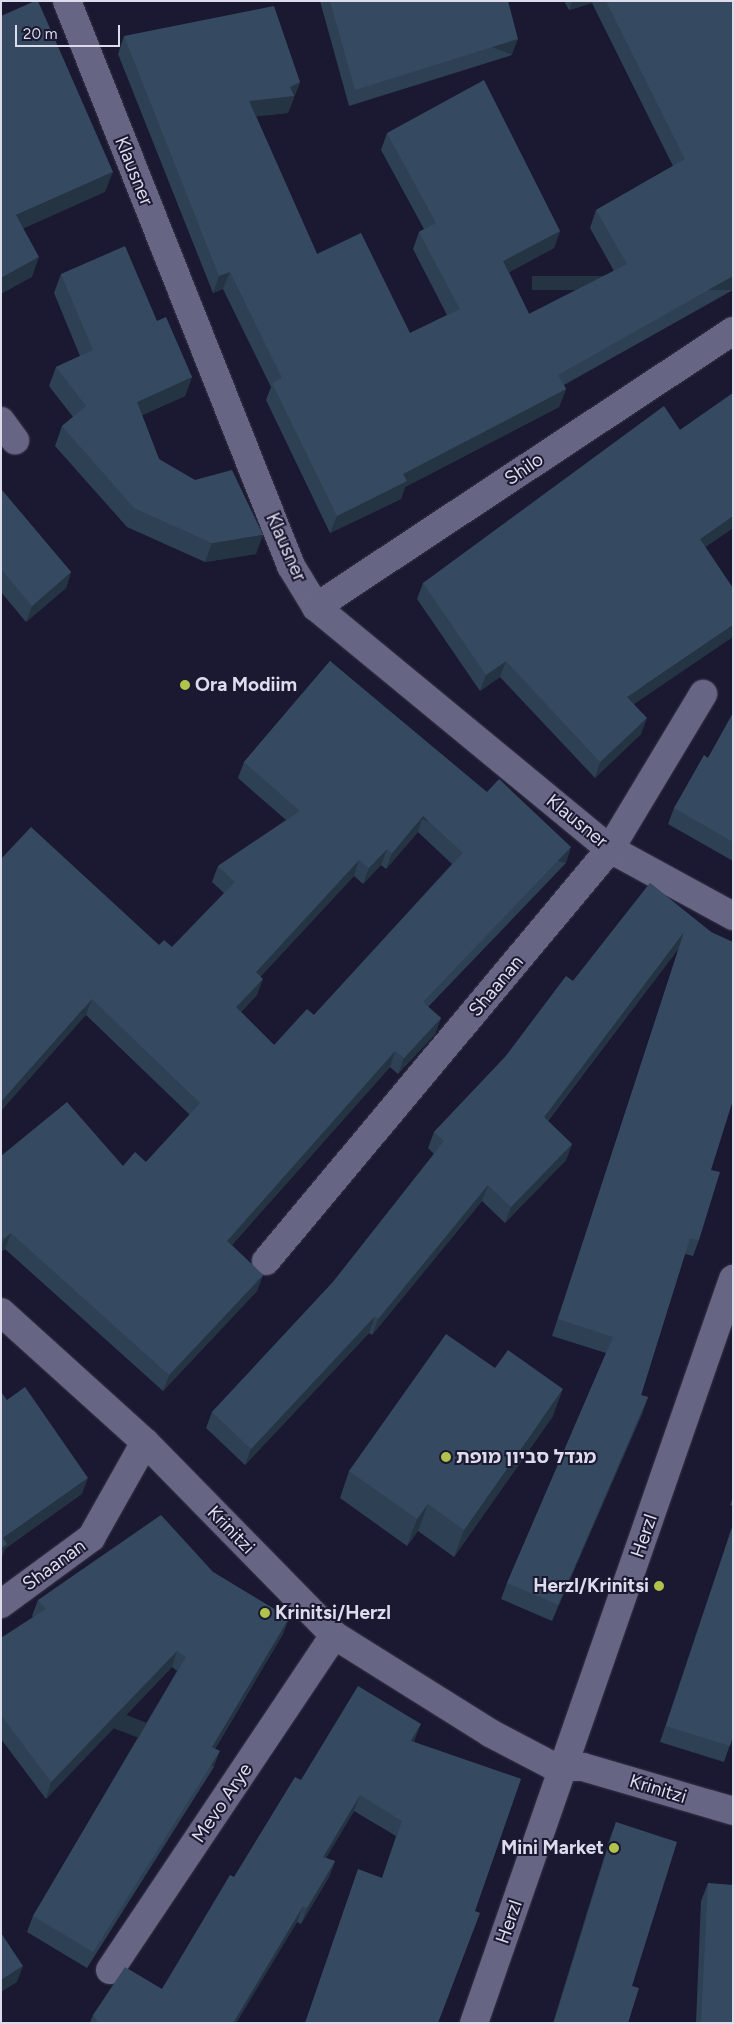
<!DOCTYPE html>
<html>
<head>
<meta charset="utf-8">
<style>
	body { margin:0 }
	#map { position:relative; width:734px; height:2024px; overflow:hidden; background:#1a1931; font-family:Figtree,"Noto Sans Hebrew",sans-serif }
	div>[style] { position:absolute }
	.roads { filter:drop-shadow(0 0 1px #353447) drop-shadow(0 0 1px #353447) }
	.minor>* { height:28px; margin:-14px; padding:0 14px; transform-origin:14px; border-radius:14px; background:#666684 }
	.tertiary>* { height:28px; margin:-14px; padding:0 14px; transform-origin:14px; border-radius:14px; background:#666684 }
	.wall>* { inset:0; background:#2e4053 }
	.shaded-wall>* { inset:0; background:#253443; transform-origin:0 0 }
	.building>* { inset:0; background:#354a60 }
	.dots>* { width:14px; height:14px; translate:-50% -50%; box-sizing:border-box; border:2px solid #1a1931; border-radius:50% }
	span { translate:-50% -50%; white-space:nowrap; text-align:center; line-height:1.15; -webkit-text-stroke:4px #1a1931; paint-order:stroke }
	.street-label { font-size:19px; color:#dcdced }
	.poi-label { font-size:19px; color:#dcdced; font-weight:700 }
	.left { translate:0 -50%; text-align:left }
	.right { translate:-100% -50%; text-align:right }
	.frame { position:absolute; inset:0; border:2px solid #dcdced; pointer-events:none }
	.scale { position:absolute; left:15px; top:25px; width:105px; height:22px; box-sizing:border-box; border:2px solid #dcdced; border-top:0; padding-left:6px; font-size:15px; line-height:18px; white-space:nowrap; color:#dcdced; -webkit-text-stroke:4px #1a1931; paint-order:stroke }
</style>
</head>
<body>
<div id="map">
	<div class="roads">
		<div class="minor">
			<i style="left:67px;top:1px;width:608px;rotate:68.37deg"></i>
			<i style="left:291px;top:566px;width:48px;rotate:58.6deg"></i>
			<i style="left:316px;top:607px;width:381px;rotate:39.5deg"></i>
			<i style="left:610px;top:849px;width:140px;rotate:28.6deg"></i>
			<i style="left:1px;top:421px;width:24px;rotate:54deg"></i>
			<i style="left:316px;top:607px;width:500px;rotate:-33.5deg"></i>
			<i style="left:266px;top:1261px;width:537px;rotate:-50.14deg"></i>
			<i style="left:610px;top:849px;width:181px;rotate:-59deg"></i>
			<i style="left:1px;top:1604px;width:112px;rotate:-36.3deg"></i>
			<i style="left:91px;top:1538px;width:110px;rotate:-60.6deg"></i>
			<i style="left:110px;top:1970px;width:403px;rotate:-56.2deg"></i>
		</div>
		<div class="tertiary">
			<i style="left:1px;top:1312px;width:194px;rotate:42.1deg"></i>
			<i style="left:145px;top:1442px;width:270px;rotate:45.6deg"></i>
			<i style="left:334px;top:1635px;width:184px;rotate:32.1deg"></i>
			<i style="left:490px;top:1733px;width:73px;rotate:27.6deg"></i>
			<i style="left:555px;top:1767px;width:28px"></i>
			<i style="left:583px;top:1767px;width:156px;rotate:16.3deg"></i>
			<i style="left:474px;top:2023px;width:788px;rotate:-70.81deg"></i>
		</div>
	</div>
	<div class="wall">
		<i style="clip-path:polygon(320px 1px,508px 1px,512px 55px,349px 106px)"></i>
		<i style="clip-path:polygon(564px 1px,733px 1px,733px 290px,564px 385px,566px 389px,559px 407px,405px 487px,401px 499px,330px 533px,266px 400px,271px 387px,223px 289px,213px 293px,118px 54px,124px 36px,300px 82px,288px 113px,256px 116px,317px 254px,410px 333px,447px 315px,413px 249px,419px 232px,424px 229px,381px 150px,387px 133px,560px 231px,554px 248px,509px 272px,529px 314px,614px 271px,590px 228px,596px 210px,673px 166px,592px 3px,569px 10px)"></i>
		<i style="clip-path:polygon(61px 274px,157px 321px,192px 377px,185px 396px,142px 415px,159px 459px,256px 554px,205px 562px,127px 527px,55px 446px,62px 426px,73px 417px,49px 386px,56px 367px,80px 356px,54px 293px)"></i>
		<i style="clip-path:polygon(733px 393px,733px 528px,705px 547px,634px 704px,641px 734px,595px 778px,500px 677px,480px 691px,417px 599px,423px 583px,680px 430px)"></i>
		<i style="clip-path:polygon(1px 489px,71px 572px,66px 588px,26px 622px,1px 592px)"></i>
		<i style="clip-path:polygon(evenodd,330px 661px,566px 863px,428px 1007px,441px 1018px,435px 1034px,398px 1074px,390px 1067px,232px 1245px,263px 1275px,257px 1291px,163px 1391px,5px 1249px,1px 1252px,1px 1156px,123px 1166px,146px 1162px,190px 1115px,86px 1015px,1px 859px,159px 945px,172px 947px,224px 893px,212px 882px,218px 866px,286px 820px,238px 778px,244px 762px,330px 661px,418px 832px,452px 864px,314px 1015px,274px 1045px,241px 1012px,257px 995px,261px 976px,354px 876px,363px 884px,381px 865px,386px 869px,418px 832px)"></i>
		<i style="clip-path:polygon(733px 713px,733px 861px,668px 824px,674px 808px,708px 758px)"></i>
		<i style="clip-path:polygon(650px 883px,711px 932px,711px 1170px,699px 1240px,693px 1256px,685px 1254px,641px 1395px,648px 1397px,642px 1414px,552px 1621px,501px 1599px,507px 1583px,606px 1353px,552px 1336px,679px 948px,548px 1121px,572px 1144px,566px 1160px,505px 1223px,482px 1201px,372px 1335px,369px 1333px,245px 1465px,206px 1428px,212px 1412px,333px 1282px,434px 1154px,428px 1148px,434px 1132px,505px 1057px,573px 981px)"></i>
		<i style="clip-path:polygon(553px 1416px,454px 1557px,418px 1531px,407px 1546px,340px 1498px,349px 1471px)"></i>
		<i style="clip-path:polygon(733px 1497px,733px 1506px,730px 1505px)"></i>
		<i style="clip-path:polygon(733px 1524px,733px 1736px,724px 1762px,660px 1742px)"></i>
		<i style="clip-path:polygon(213px 1572px,289px 1618px,283px 1634px,215px 1749px,214px 1767px,87px 1968px,27px 1932px,33px 1916px,177px 1671px,172px 1667px,46px 1799px,1px 1739px,1px 1638px,33px 1617px,32px 1616px,38px 1600px)"></i>
		<i style="clip-path:polygon(415px 1739px,414px 1742px,521px 1779px,382px 1878px,396px 1836px,354px 1811px,326px 1858px,335px 1861px,329px 1877px,301px 1924px,297px 1922px,236px 2023px,90px 2023px,93px 2015px,162px 1989px,234px 1877px,301px 1780px)"></i>
		<i style="clip-path:polygon(616px 1822px,632px 1986px,628px 2023px,553px 2023px,610px 1838px)"></i>
		<i style="clip-path:polygon(708px 1883px,733px 2023px,696px 2023px,701px 1901px)"></i>
	</div>
	<div class="shaded-wall">
		<i style="clip-path:polygon(572px 1px,593px 1px,592px 3px,569px 10px)"></i>
		<i style="left:518px;top:39px;width:17px;height:171px;rotate:111deg"></i>
		<i style="clip-path:polygon(300px 82px,288px 113px,243px 118px,249px 101px,290px 87px)"></i>
		<i style="clip-path:polygon(113px 172px,105px 192px,9px 235px,16px 215px)"></i>
		<i style="clip-path:polygon(560px 231px,554px 248px,497px 279px,503px 261px)"></i>
		<i style="clip-path:polygon(39px 257px,32px 277px,1px 294px,1px 278px)"></i>
		<i style="clip-path:polygon(230px 272px,223px 289px,213px 293px,219px 276px)"></i>
		<i style="left:733px;top:276px;width:14px;height:201px;rotate:90deg"></i>
		<i style="clip-path:polygon(192px 377px,185px 396px,130px 421px,137px 402px)"></i>
		<i style="clip-path:polygon(566px 389px,559px 407px,405px 487px,401px 499px,330px 533px,337px 516px,403px 474px)"></i>
		<i style="clip-path:polygon(733px 516px,733px 528px,694px 555px,700px 539px)"></i>
		<i style="clip-path:polygon(263px 535px,256px 554px,205px 562px,212px 543px)"></i>
		<i style="clip-path:polygon(71px 572px,66px 588px,26px 622px,32px 606px)"></i>
		<i style="clip-path:polygon(733px 625px,733px 637px,621px 713px,627px 697px)"></i>
		<i style="clip-path:polygon(506px 661px,500px 677px,480px 691px,486px 675px)"></i>
		<i style="clip-path:polygon(647px 718px,641px 734px,595px 778px,600px 762px)"></i>
		<i style="clip-path:polygon(423px 816px,418px 832px,386px 869px,392px 853px)"></i>
		<i style="left:571px;top:847px;width:17px;height:214px;rotate:107deg"></i>
		<i style="clip-path:polygon(387px 849px,381px 865px,363px 884px,369px 868px)"></i>
		<i style="clip-path:polygon(359px 860px,354px 876px,250px 988px,256px 972px)"></i>
		<i style="clip-path:polygon(684px 932px,679px 948px,538px 1133px,544px 1117px)"></i>
		<i style="clip-path:polygon(263px 979px,257px 995px,231px 1023px,236px 1007px)"></i>
		<i style="clip-path:polygon(92px 999px,86px 1015px,1px 1111px,1px 1102px)"></i>
		<i style="clip-path:polygon(441px 1018px,435px 1034px,398px 1074px,404px 1058px)"></i>
		<i style="clip-path:polygon(395px 1051px,390px 1067px,221px 1257px,227px 1241px)"></i>
		<i style="clip-path:polygon(572px 1144px,566px 1160px,505px 1223px,511px 1207px)"></i>
		<i style="clip-path:polygon(488px 1185px,482px 1201px,372px 1335px,378px 1319px)"></i>
		<i style="clip-path:polygon(11px 1233px,5px 1249px,1px 1252px,1px 1247px,4px 1239px)"></i>
		<i style="clip-path:polygon(263px 1275px,257px 1291px,163px 1391px,169px 1375px)"></i>
		<i style="clip-path:polygon(375px 1316px,369px 1333px,245px 1465px,251px 1449px)"></i>
		<i style="clip-path:polygon(563px 1389px,553px 1416px,454px 1557px,464px 1530px)"></i>
		<i style="clip-path:polygon(648px 1397px,642px 1414px,552px 1621px,558px 1605px)"></i>
		<i style="clip-path:polygon(88px 1478px,82px 1494px,5px 1549px,1px 1560px,1px 1543px,3px 1538px)"></i>
		<i style="clip-path:polygon(428px 1504px,418px 1531px,407px 1546px,417px 1519px)"></i>
		<i style="clip-path:polygon(289px 1618px,283px 1634px,206px 1763px,212px 1747px)"></i>
		<i style="clip-path:polygon(177px 1651px,172px 1667px,46px 1799px,51px 1782px)"></i>
		<i style="clip-path:polygon(421px 1724px,415px 1739px,405px 1757px,411px 1741px)"></i>
		<i style="left:220px;top:1751px;width:17px;height:238px;rotate:111deg"></i>
		<i style="clip-path:polygon(360px 1795px,354px 1811px,317px 1873px,323px 1857px)"></i>
		<i style="clip-path:polygon(335px 1861px,329px 1877px,301px 1924px,307px 1908px)"></i>
		<i style="clip-path:polygon(303px 1906px,297px 1922px,236px 2023px,233px 2023px)"></i>
		<i style="clip-path:polygon(23px 1966px,17px 1982px,1px 1992px,1px 1980px)"></i>
	</div>
	<div class="building">
		<i style="clip-path:polygon(35px 1px,38px 1px,113px 172px,16px 215px,39px 257px,1px 278px,1px 16px)"></i>
		<i style="clip-path:polygon(330px 1px,508px 1px,518px 39px,355px 90px)"></i>
		<i style="clip-path:polygon(606px 1px,733px 1px,733px 276px,558px 375px,566px 389px,403px 474px,407px 481px,337px 516px,272px 383px,282px 378px,230px 272px,219px 276px,124px 36px,274px 6px,300px 82px,290px 87px,294px 96px,249px 101px,317px 254px,361px 233px,410px 333px,460px 309px,419px 232px,436px 223px,387px 133px,484px 80px,560px 231px,503px 261px,529px 314px,627px 264px,596px 210px,685px 159px)"></i>
		<i style="clip-path:polygon(125px 246px,157px 321px,166px 317px,192px 377px,137px 402px,159px 459px,195px 480px,232px 470px,263px 535px,212px 543px,134px 508px,62px 426px,86px 406px,56px 367px,93px 350px,61px 274px)"></i>
		<i style="clip-path:polygon(733px 393px,733px 516px,700px 539px,733px 588px,733px 625px,627px 697px,647px 718px,600px 762px,506px 661px,486px 675px,423px 583px,664px 406px,680px 430px)"></i>
		<i style="clip-path:polygon(1px 489px,71px 572px,32px 606px,1px 569px)"></i>
		<i style="clip-path:polygon(evenodd,330px 661px,487px 792px,499px 779px,571px 847px,423px 1002px,441px 1018px,404px 1058px,395px 1051px,227px 1241px,263px 1275px,169px 1375px,11px 1233px,4px 1239px,1px 1235px,1px 1156px,67px 1102px,123px 1166px,135px 1152px,146px 1162px,200px 1103px,92px 999px,1px 1102px,1px 859px,31px 827px,159px 945px,164px 940px,172px 947px,235px 882px,218px 866px,300px 811px,244px 762px,330px 661px,423px 816px,463px 853px,314px 1015px,307px 1009px,274px 1045px,236px 1007px,263px 979px,256px 972px,359px 860px,369px 868px,387px 849px,392px 853px,423px 816px)"></i>
		<i style="clip-path:polygon(733px 713px,733px 842px,674px 808px,704px 755px,708px 758px)"></i>
		<i style="clip-path:polygon(650px 883px,711px 932px,733px 942px,733px 1100px,711px 1170px,720px 1172px,699px 1240px,690px 1238px,641px 1395px,648px 1397px,558px 1605px,507px 1583px,613px 1337px,558px 1319px,684px 932px,544px 1117px,572px 1144px,511px 1207px,488px 1185px,378px 1319px,375px 1316px,251px 1449px,212px 1412px,333px 1282px,444px 1141px,434px 1132px,505px 1057px,566px 976px,573px 981px)"></i>
		<i style="clip-path:polygon(446px 1334px,495px 1368px,508px 1350px,563px 1389px,464px 1530px,428px 1504px,417px 1519px,349px 1471px)"></i>
		<i style="clip-path:polygon(25px 1387px,88px 1478px,3px 1538px,7px 1544px,1px 1548px,1px 1392px,7px 1400px)"></i>
		<i style="clip-path:polygon(161px 1515px,213px 1572px,289px 1618px,212px 1747px,220px 1751px,93px 1952px,33px 1916px,186px 1657px,177px 1651px,51px 1782px,1px 1715px,1px 1638px,46px 1609px,38px 1600px)"></i>
		<i style="clip-path:polygon(733px 1525px,733px 1736px,730px 1746px,666px 1726px)"></i>
		<i style="clip-path:polygon(358px 1686px,421px 1724px,411px 1741px,521px 1779px,475px 1911px,480px 1913px,438px 2023px,305px 2023px,358px 1869px,382px 1878px,402px 1821px,360px 1795px,323px 1857px,335px 1861px,307px 1908px,303px 1906px,233px 2023px,99px 2023px,93px 2015px,125px 1967px,162px 1989px,230px 1875px,234px 1877px,295px 1777px,301px 1780px)"></i>
		<i style="clip-path:polygon(616px 1822px,677px 1842px,632px 1986px,639px 1988px,628px 2023px,554px 2023px)"></i>
		<i style="clip-path:polygon(708px 1883px,733px 1885px,733px 2023px,701px 2023px)"></i>
		<i style="clip-path:polygon(1px 1933px,23px 1966px,1px 1980px)"></i>
	</div>
	<div class="dots">
		<i style="left:185px;top:685px;background:#b2c34c"></i>
		<i style="left:446px;top:1457px;background:#b2c34c"></i>
		<i style="left:659px;top:1586px;background:#b2c34c"></i>
		<i style="left:265px;top:1613px;background:#b2c34c"></i>
		<i style="left:614px;top:1848px;background:#b2c34c"></i>
	</div>
	<div class="street-label">
		<span style="left:134px;top:171px;rotate:68deg">Klausner</span>
		<span style="left:524px;top:469px;rotate:-34deg">Shilo</span>
		<span style="left:286px;top:547px;rotate:66deg">Klausner</span>
		<span style="left:577px;top:821px;rotate:39deg">Klausner</span>
		<span style="left:496px;top:986px;rotate:-50deg">Shaanan</span>
		<span style="left:231px;top:1530px;rotate:46deg">Krinitzi</span>
		<span style="left:644px;top:1536px;rotate:-71deg">Herzl</span>
		<span style="left:54px;top:1565px;rotate:-36deg">Shaanan</span>
		<span style="left:658px;top:1789px;rotate:17deg">Krinitzi</span>
		<span style="left:222px;top:1803px;rotate:-56deg">Mevo Arye</span>
		<span style="left:509px;top:1922px;rotate:-71deg">Herzl</span>
	</div>
	<div class="poi-label">
		<span class="left" style="left:195px;top:685px">Ora Modiim</span>
		<span class="left" style="left:456px;top:1457px">מגדל סביון מופת</span>
		<span class="right" style="left:649px;top:1586px">Herzl/Krinitsi</span>
		<span class="left" style="left:275px;top:1613px">Krinitsi/Herzl</span>
		<span class="right" style="left:604px;top:1848px">Mini Market</span>
	</div>
	<div class="frame"></div>
	<div class="scale">20 m</div>
</div>
</body>
</html>
